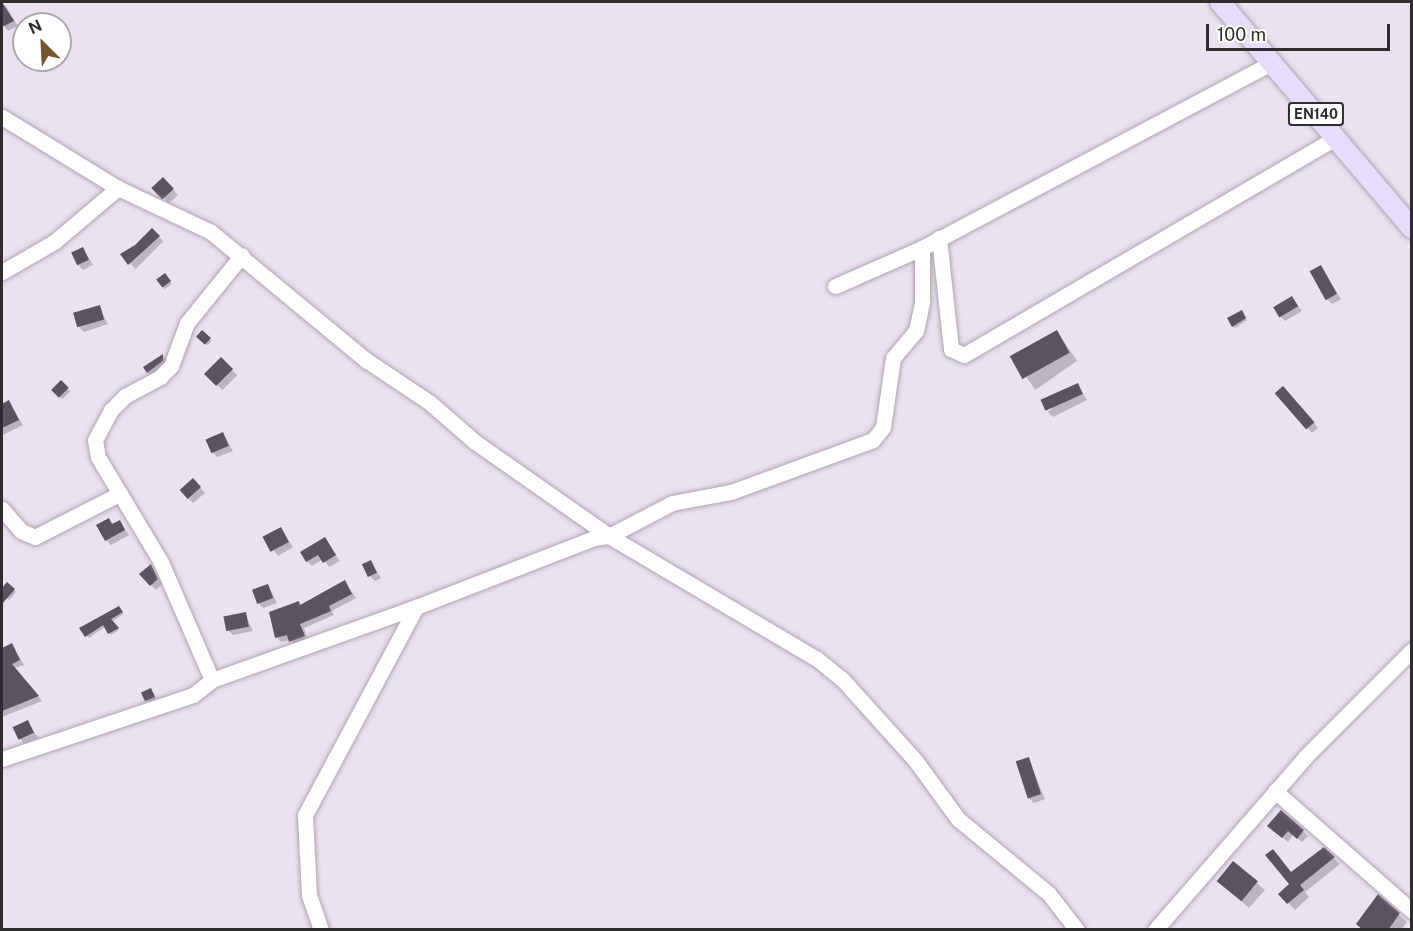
<!DOCTYPE html>
<html>
<head>
<meta charset="utf-8">
<style>
	body { margin:0 }
	#map { position:relative; width:1413px; height:931px; overflow:hidden; background:#ebe2ef; font-family:"Public Sans",sans-serif }
	div>[style] { position:absolute }
	.shadow>* { inset:0; background:#0003; transform-origin:0 0 }
	.building>* { inset:0; background:#5b535e; transform-origin:0 0 }
	.roads { filter:drop-shadow(0 0 2px #ada5b1) drop-shadow(0 0 2px #ada5b1) }
	.minor>* { height:15px; margin:-7.5px; padding:0 7.5px; transform-origin:7.5px; border-radius:7.5px; background:#fff }
	.major>* { height:20px; margin:-10px; padding:0 10px; transform-origin:10px; border-radius:10px; background:#e6ddfc }
	span { translate:-50% -50%; white-space:nowrap; text-align:center; line-height:1.15; -webkit-text-stroke:6px #fff; paint-order:stroke }
	.shield-label span { padding:2px 4px; background:#fff; border:2px solid; border-radius:4px; -webkit-text-stroke-width:0 }
	.shield-label { font-size:14px; color:#2f2c30; font-weight:700 }
	.frame { position:absolute; inset:0; border:3px solid #2f2c30; pointer-events:none }
	.north { position:absolute; left:12px; top:12px; width:60px; height:60px; box-sizing:border-box; background:#fff; border:2px solid #acabac; border-radius:50%; rotate:336deg; font-size:16px; font-weight:700; line-height:24px; text-align:center; color:#2f2c30 }
	.north::after { content:''; display:block; margin:auto; width:21px; height:27px; background:#75572b; clip-path:polygon(50% 0,100% 100%,50% 72%,0 100%) }
	.scale { position:absolute; left:1206px; top:24px; width:184px; height:27px; box-sizing:border-box; border:3px solid #2f2c30; border-top:0; padding-left:8px; font-size:18px; line-height:21px; white-space:nowrap; color:#2f2c30; -webkit-text-stroke:4px #fff; paint-order:stroke }
</style>
</head>
<body>
<div id="map">
	<div class="shadow">
		<i style="clip-path:polygon(5px 5px,18px 26px,8px 31px,2px 22px)"></i>
		<i style="clip-path:polygon(163px 179px,178px 195px,169px 203px,158px 193px)"></i>
		<i style="left:152px;top:230px;width:16px;height:39px;rotate:45deg"></i>
		<i style="clip-path:polygon(83px 249px,93px 265px,83px 270px,78px 265px)"></i>
		<i style="clip-path:polygon(1320px 267px,1341px 299px,1332px 304px,1327px 299px)"></i>
		<i style="left:165px;top:275px;width:11px;height:9px;rotate:52deg"></i>
		<i style="clip-path:polygon(1292px 298px,1302px 311px,1285px 321px,1280px 316px)"></i>
		<i style="clip-path:polygon(99px 307px,108px 324px,84px 332px,79px 327px)"></i>
		<i style="clip-path:polygon(1243px 313px,1247px 320px,1235px 328px,1233px 326px)"></i>
		<i style="left:202px;top:332px;width:13px;height:6px;rotate:42deg"></i>
		<i style="left:1057px;top:332px;width:35px;height:51px;rotate:55deg"></i>
		<i style="clip-path:polygon(163px 356px,167px 361px,153px 377px,148px 372px)"></i>
		<i style="left:221px;top:359px;width:23px;height:21px;rotate:45deg"></i>
		<i style="left:61px;top:382px;width:13px;height:11px;rotate:45deg"></i>
		<i style="clip-path:polygon(1077px 385px,1087px 400px,1053px 417px,1048px 412px)"></i>
		<i style="clip-path:polygon(1277px 393px,1288px 393px,1318px 428px,1312px 433px)"></i>
		<i style="clip-path:polygon(9px 402px,23px 425px,3px 435px,2px 406px)"></i>
		<i style="clip-path:polygon(223px 434px,233px 451px,217px 457px,212px 452px)"></i>
		<i style="clip-path:polygon(193px 480px,205px 493px,193px 503px,188px 498px)"></i>
		<i style="clip-path:polygon(109px 520px,114px 525px,120px 522px,129px 535px,111px 545px,106px 540px)"></i>
		<i style="clip-path:polygon(281px 529px,293px 547px,278px 556px,265px 538px)"></i>
		<i style="clip-path:polygon(325px 539px,340px 561px,329px 567px,323px 559px,312px 566px,307px 561px)"></i>
		<i style="clip-path:polygon(371px 562px,381px 578px,375px 581px,370px 576px)"></i>
		<i style="clip-path:polygon(151px 566px,162px 584px,156px 590px,141px 575px)"></i>
		<i style="clip-path:polygon(345px 582px,356px 598px,332px 611px,334px 615px,304px 628px,308px 641px,295px 646px,290px 640px,281px 642px,276px 637px,301px 606px)"></i>
		<i style="clip-path:polygon(7px 584px,16px 592px,9px 600px,2px 593px)"></i>
		<i style="clip-path:polygon(268px 585px,277px 603px,263px 608px,258px 603px)"></i>
		<i style="clip-path:polygon(121px 610px,123px 614px,112px 622px,119px 630px,111px 635px,106px 626px,89px 638px,81px 629px)"></i>
		<i style="clip-path:polygon(245px 614px,253px 631px,233px 635px,228px 630px)"></i>
		<i style="clip-path:polygon(12px 645px,24px 665px,15px 668px,42px 701px,2px 717px,2px 685px,8px 683px,2px 667px,2px 649px)"></i>
		<i style="clip-path:polygon(153px 692px,156px 699px,148px 702px,146px 700px)"></i>
		<i style="clip-path:polygon(28px 722px,38px 738px,24px 744px,14px 728px)"></i>
		<i style="clip-path:polygon(1028px 759px,1045px 799px,1034px 803px,1029px 798px)"></i>
		<i style="clip-path:polygon(1274px 831px,1303px 831px,1308px 836px,1302px 842px,1293px 835px,1288px 842px)"></i>
		<i style="clip-path:polygon(1324px 849px,1340px 864px,1305px 892px,1309px 897px,1295px 910px,1280px 894px)"></i>
		<i style="clip-path:polygon(1233px 863px,1265px 890px,1249px 908px,1226px 888px)"></i>
		<i style="clip-path:polygon(1378px 896px,1407px 922px,1401px 930px,1363px 930px)"></i>
	</div>
	<div class="building">
		<i style="clip-path:polygon(2px 2px,14px 21px,2px 27px)"></i>
		<i style="left:163px;top:177px;width:16px;height:16px;rotate:47deg"></i>
		<i style="clip-path:polygon(152px 228px,160px 236px,128px 265px,120px 254px,135px 245px)"></i>
		<i style="left:83px;top:247px;width:14px;height:13px;rotate:65deg"></i>
		<i style="left:1321px;top:265px;width:33px;height:13px;rotate:61deg"></i>
		<i style="left:165px;top:273px;width:10px;height:11px;rotate:53deg"></i>
		<i style="left:1292px;top:296px;width:12px;height:22px;rotate:59deg"></i>
		<i style="left:100px;top:305px;width:15px;height:28px;rotate:74deg"></i>
		<i style="clip-path:polygon(1242px 310px,1246px 318px,1232px 327px,1227px 318px)"></i>
		<i style="left:202px;top:330px;width:12px;height:9px;rotate:42deg"></i>
		<i style="left:1057px;top:330px;width:26px;height:54px;rotate:61deg"></i>
		<i style="clip-path:polygon(163px 354px,163px 361px,147px 373px,143px 367px)"></i>
		<i style="left:221px;top:357px;width:17px;height:24px;rotate:45deg"></i>
		<i style="left:61px;top:380px;width:11px;height:14px;rotate:45deg"></i>
		<i style="left:1078px;top:383px;width:12px;height:41px;rotate:66deg"></i>
		<i style="left:1283px;top:386px;width:48px;height:11px;rotate:49deg"></i>
		<i style="clip-path:polygon(9px 400px,19px 420px,2px 428px,2px 404px)"></i>
		<i style="left:223px;top:432px;width:15px;height:19px;rotate:67deg"></i>
		<i style="left:193px;top:478px;width:12px;height:18px;rotate:48deg"></i>
		<i style="clip-path:polygon(109px 518px,112px 524px,120px 520px,125px 530px,105px 541px,96px 525px)"></i>
		<i style="left:281px;top:527px;width:17px;height:21px;rotate:62deg"></i>
		<i style="clip-path:polygon(325px 537px,336px 555px,323px 563px,318px 555px,306px 562px,300px 552px)"></i>
		<i style="left:371px;top:560px;width:14px;height:10px;rotate:65deg"></i>
		<i style="clip-path:polygon(151px 564px,158px 579px,150px 586px,139px 574px)"></i>
		<i style="clip-path:polygon(345px 580px,352px 594px,329px 606px,331px 611px,300px 624px,305px 636px,289px 642px,287px 635px,275px 638px,269px 612px,299px 601px,300px 605px)"></i>
		<i style="clip-path:polygon(7px 582px,15px 589px,2px 604px,2px 588px)"></i>
		<i style="left:268px;top:584px;width:15px;height:17px;rotate:70deg"></i>
		<i style="clip-path:polygon(119px 606px,123px 612px,111px 619px,119px 628px,108px 634px,103px 625px,85px 637px,79px 628px)"></i>
		<i style="left:246px;top:612px;width:15px;height:23px;rotate:79deg"></i>
		<i style="clip-path:polygon(12px 643px,20px 660px,12px 664px,39px 696px,2px 711px,2px 648px)"></i>
		<i style="left:151px;top:688px;width:10px;height:11px;rotate:66deg"></i>
		<i style="left:28px;top:720px;width:14px;height:17px;rotate:65deg"></i>
		<i style="left:1029px;top:757px;width:39px;height:14px;rotate:72deg"></i>
		<i style="clip-path:polygon(1281px 810px,1304px 830px,1297px 839px,1288px 831px,1282px 838px,1267px 826px)"></i>
		<i style="clip-path:polygon(1324px 847px,1335px 857px,1300px 885px,1304px 890px,1287px 904px,1278px 894px,1289px 884px,1265px 855px,1273px 849px,1291px 872px)"></i>
		<i style="left:1233px;top:861px;width:32px;height:26px;rotate:39deg"></i>
		<i style="clip-path:polygon(1378px 894px,1400px 913px,1388px 930px,1363px 930px,1356px 924px)"></i>
	</div>
	<div class="roads">
		<div class="minor">
			<i style="left:2px;top:117px;width:136px;rotate:31.5deg"></i>
			<i style="left:118px;top:188px;width:103px;rotate:25.3deg"></i>
			<i style="left:211px;top:232px;width:201px;rotate:39.6deg"></i>
			<i style="left:366px;top:360px;width:76px;rotate:33.7deg"></i>
			<i style="left:429px;top:402px;width:61px;rotate:41deg"></i>
			<i style="left:475px;top:442px;width:164px;rotate:35deg"></i>
			<i style="left:609px;top:536px;width:242px;rotate:30.6deg"></i>
			<i style="left:817px;top:659px;width:32px;rotate:39deg"></i>
			<i style="left:842px;top:679px;width:109px;rotate:48deg"></i>
			<i style="left:915px;top:760px;width:73px;rotate:53.9deg"></i>
			<i style="left:958px;top:819px;width:118px;rotate:39.5deg"></i>
			<i style="left:1049px;top:894px;width:46px;rotate:52.1deg"></i>
			<i style="left:939px;top:238px;width:112px;rotate:83.8deg"></i>
			<i style="left:951px;top:349px;width:14px;rotate:25deg"></i>
			<i style="left:964px;top:355px;width:430px;rotate:-30.3deg"></i>
			<i style="left:2px;top:272px;width:60px;rotate:-30deg"></i>
			<i style="left:54px;top:242px;width:84px;rotate:-40.2deg"></i>
			<i style="left:835px;top:286px;width:95px;rotate:-23.6deg"></i>
			<i style="left:922px;top:248px;width:396px;rotate:-27.9deg"></i>
			<i style="left:2px;top:509px;width:29px;rotate:49deg"></i>
			<i style="left:21px;top:531px;width:15px;rotate:23deg"></i>
			<i style="left:35px;top:537px;width:94px;rotate:-27.1deg"></i>
			<i style="left:212px;top:680px;width:129px;rotate:-113.4deg"></i>
			<i style="left:161px;top:562px;width:122px;rotate:-121deg"></i>
			<i style="left:98px;top:457px;width:17px;rotate:-100deg"></i>
			<i style="left:95px;top:440px;width:34px;rotate:-62deg"></i>
			<i style="left:111px;top:410px;width:20px;rotate:-45deg"></i>
			<i style="left:125px;top:396px;width:40px;rotate:-28deg"></i>
			<i style="left:160px;top:377px;width:16px;rotate:-45deg"></i>
			<i style="left:171px;top:366px;width:46px;rotate:-69.6deg"></i>
			<i style="left:187px;top:323px;width:87px;rotate:-51deg"></i>
			<i style="left:2px;top:759px;width:201px;rotate:-18.5deg"></i>
			<i style="left:193px;top:695px;width:24px;rotate:-38deg"></i>
			<i style="left:212px;top:680px;width:217px;rotate:-19.7deg"></i>
			<i style="left:416px;top:607px;width:191px;rotate:-21.2deg"></i>
			<i style="left:594px;top:538px;width:15px;rotate:-8deg"></i>
			<i style="left:609px;top:536px;width:71px;rotate:-27.6deg"></i>
			<i style="left:672px;top:503px;width:60px;rotate:-10.6deg"></i>
			<i style="left:731px;top:492px;width:151px;rotate:-20.1deg"></i>
			<i style="left:873px;top:440px;width:16px;rotate:-52deg"></i>
			<i style="left:883px;top:427px;width:70px;rotate:-81.8deg"></i>
			<i style="left:893px;top:358px;width:35px;rotate:-50deg"></i>
			<i style="left:916px;top:331px;width:30px;rotate:-78deg"></i>
			<i style="left:922px;top:302px;width:54px;rotate:-90deg"></i>
			<i style="left:1275px;top:791px;width:182px;rotate:41.2deg"></i>
			<i style="left:321px;top:930px;width:37px;rotate:-109deg"></i>
			<i style="left:309px;top:895px;width:80px;rotate:-92.9deg"></i>
			<i style="left:305px;top:815px;width:236px;rotate:-61.9deg"></i>
			<i style="left:1155px;top:930px;width:230px;rotate:-49deg"></i>
			<i style="left:1306px;top:756px;width:150px;rotate:-45deg"></i>
		</div>
		<div class="major">
			<i style="left:1220px;top:2px;width:297px;rotate:49.7deg"></i>
		</div>
	</div>
	<div class="shield-label">
		<span style="left:1316px;top:114px">EN140</span>
	</div>
	<div class="frame"></div>
	<div class="north">N</div>
	<div class="scale">100 m</div>
</div>
</body>
</html>
